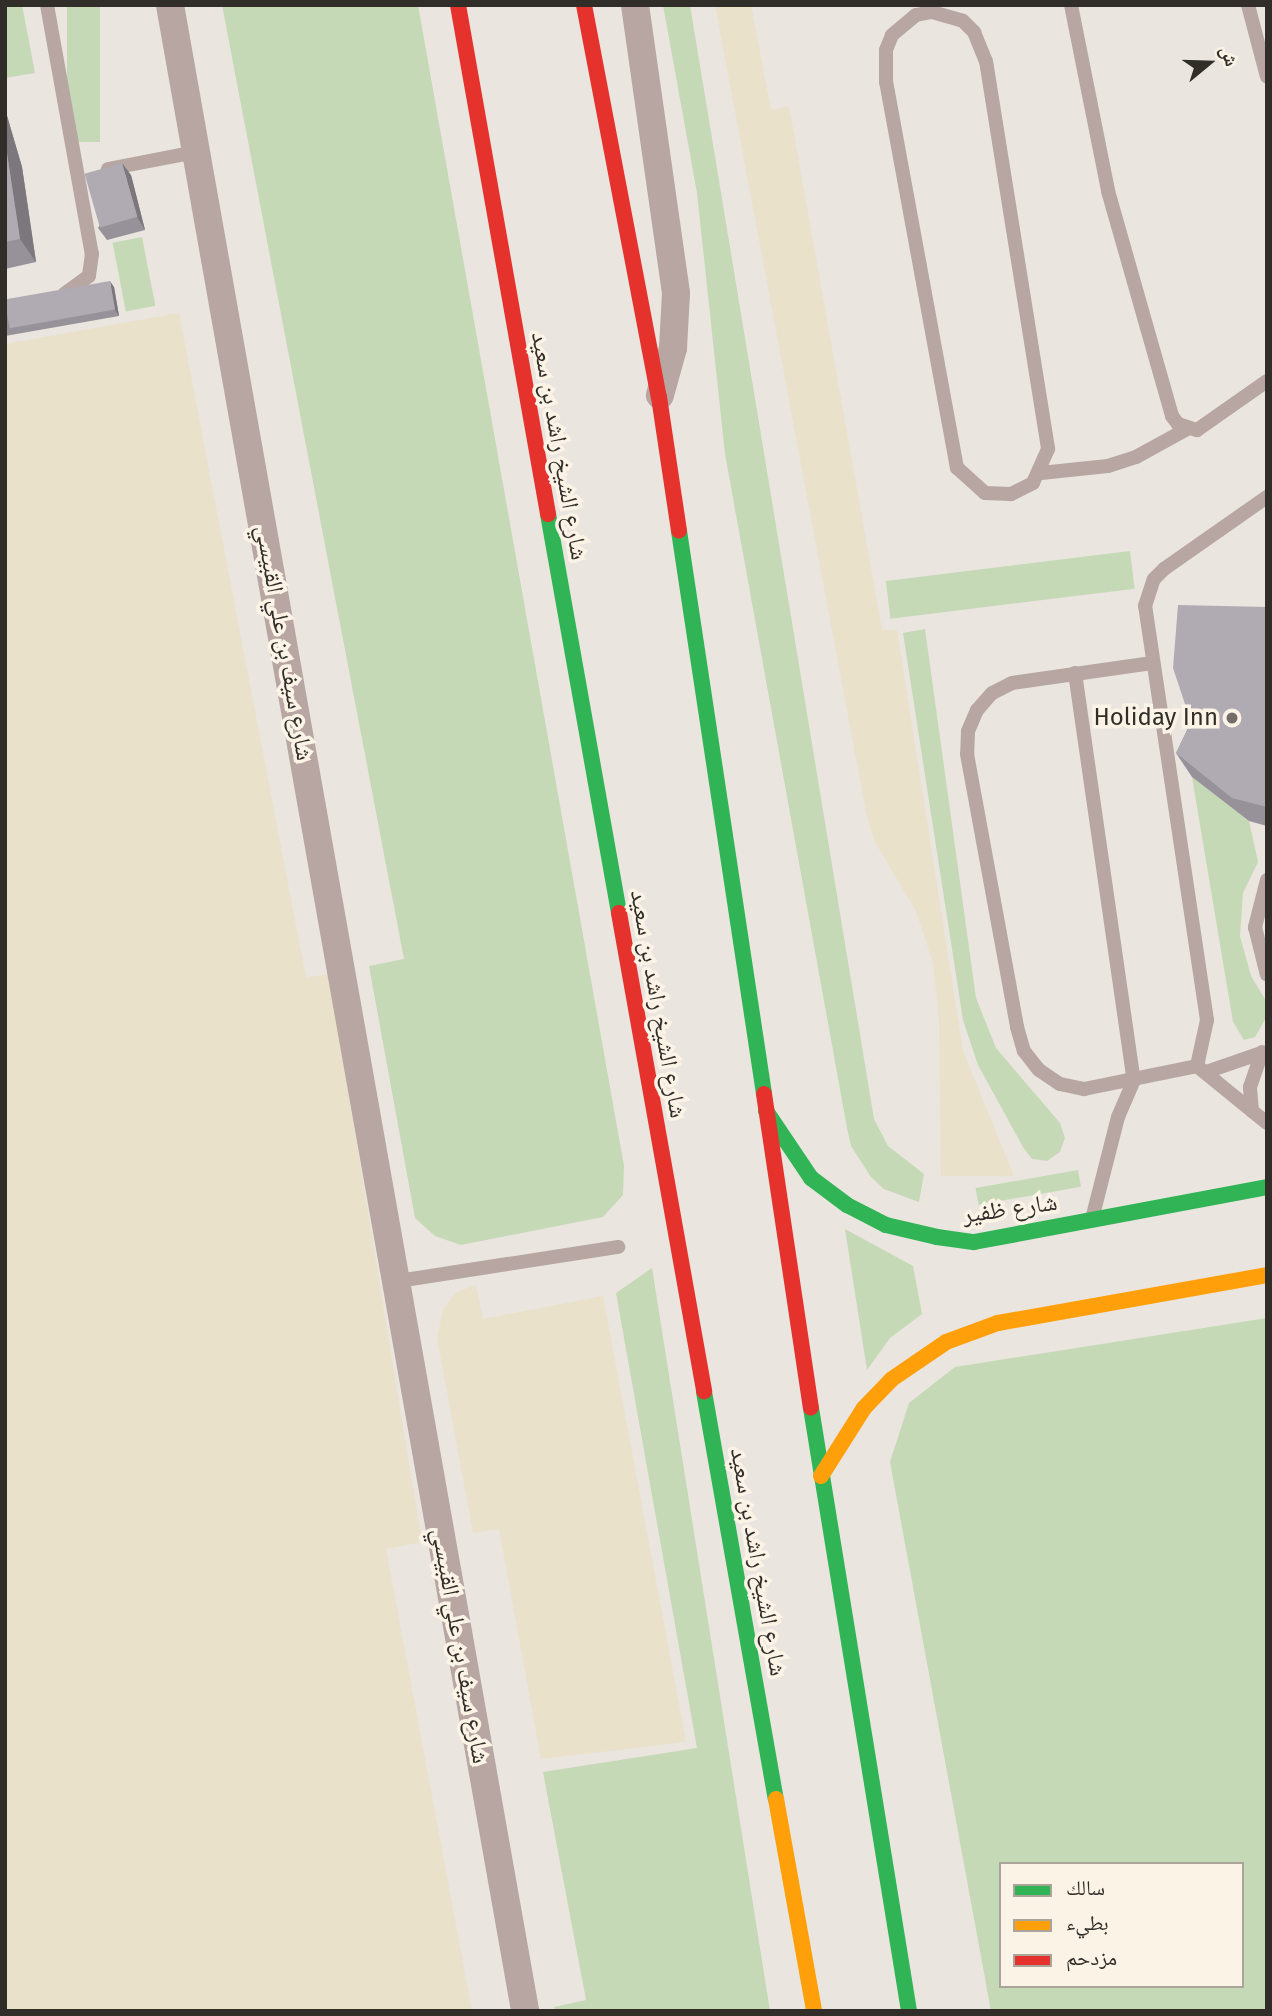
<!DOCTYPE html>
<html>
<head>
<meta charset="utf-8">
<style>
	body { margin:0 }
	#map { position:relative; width:1272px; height:2016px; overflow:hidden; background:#eae5df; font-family:"Fira Sans","Noto Naskh Arabic",sans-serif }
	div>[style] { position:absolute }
	.green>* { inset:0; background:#c5d9b6; transform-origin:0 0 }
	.sand>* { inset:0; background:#e9e1ca }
	.lane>* { height:14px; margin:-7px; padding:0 7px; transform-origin:7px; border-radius:7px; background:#b7a6a2 }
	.street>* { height:28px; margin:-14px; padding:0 14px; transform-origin:14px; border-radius:14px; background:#b7a6a2 }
	.fast>* { height:16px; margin:-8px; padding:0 8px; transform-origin:8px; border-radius:8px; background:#30b455 }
	.slow>* { height:16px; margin:-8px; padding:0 8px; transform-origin:8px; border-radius:8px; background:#ff9f0a }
	.jam>* { height:16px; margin:-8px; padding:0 8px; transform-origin:8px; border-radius:8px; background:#e5322d }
	.wall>* { inset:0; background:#97929a }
	.shaded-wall>* { inset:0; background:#7b777d }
	.building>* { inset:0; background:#b0aab3; transform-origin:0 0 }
	.dots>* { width:19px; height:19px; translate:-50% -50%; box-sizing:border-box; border:4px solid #fcf3e7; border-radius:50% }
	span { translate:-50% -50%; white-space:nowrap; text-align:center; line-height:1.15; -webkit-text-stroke:7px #fcf3e7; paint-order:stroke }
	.street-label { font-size:24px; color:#312e29 }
	.poi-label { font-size:24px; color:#312e29 }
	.right { translate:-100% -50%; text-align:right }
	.frame { position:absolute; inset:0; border:7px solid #312e29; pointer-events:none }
	.legend { position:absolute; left:999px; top:1862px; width:245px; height:126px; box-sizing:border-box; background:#fcf3e7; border:2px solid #aba49b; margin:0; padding:9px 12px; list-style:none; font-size:21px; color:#312e29 }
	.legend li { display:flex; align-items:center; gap:14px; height:35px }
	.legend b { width:35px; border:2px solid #aba49b }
	.north { position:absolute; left:1174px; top:28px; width:70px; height:70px; -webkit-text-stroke:5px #fcf3e7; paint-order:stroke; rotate:71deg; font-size:19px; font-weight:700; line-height:28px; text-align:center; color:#312e29 }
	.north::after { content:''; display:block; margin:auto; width:24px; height:32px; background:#312e29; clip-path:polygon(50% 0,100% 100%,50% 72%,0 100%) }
</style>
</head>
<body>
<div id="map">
	<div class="green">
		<i style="clip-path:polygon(5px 5px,22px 5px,35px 73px,5px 78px)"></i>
		<i style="left:67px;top:5px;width:33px;height:137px"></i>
		<i style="clip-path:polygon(222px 5px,418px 5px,624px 1166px,623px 1195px,603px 1217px,461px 1245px,435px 1236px,415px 1218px,369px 966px,404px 959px)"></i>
		<i style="clip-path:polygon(663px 5px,690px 5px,874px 1119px,888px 1146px,924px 1174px,919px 1202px,884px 1189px,871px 1177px,851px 1146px,847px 1128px,725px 454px,697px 193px)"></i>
		<i style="left:142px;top:237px;width:70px;height:30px;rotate:79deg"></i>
		<i style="left:1130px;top:551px;width:38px;height:246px;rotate:83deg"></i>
		<i style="clip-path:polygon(925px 629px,976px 998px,996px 1048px,1060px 1123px,1065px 1138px,1060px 1152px,1047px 1161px,1032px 1159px,1023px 1147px,978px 1065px,963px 1020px,903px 633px)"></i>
		<i style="clip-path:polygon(1192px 777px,1249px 821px,1258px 862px,1243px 893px,1240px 936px,1251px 976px,1265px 999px,1267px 1016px,1255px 1037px,1244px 1040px,1233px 1022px)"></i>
		<i style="left:1078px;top:1170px;width:17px;height:104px;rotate:80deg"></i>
		<i style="clip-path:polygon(845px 1229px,913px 1266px,922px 1314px,890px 1338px,867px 1370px)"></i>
		<i style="clip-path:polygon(652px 1268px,770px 2011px,555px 2011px,554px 2007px,586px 2000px,543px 1772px,697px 1748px,616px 1293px)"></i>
		<i style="clip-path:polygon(evenodd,1267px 1318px,1267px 2011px,991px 2011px,890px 1462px,909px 1403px,955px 1367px,1267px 1318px,1001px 1864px,1242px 1864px,1242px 1986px,1001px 1986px,1001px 1864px)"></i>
	</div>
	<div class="sand">
		<i style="clip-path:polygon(715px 5px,751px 5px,771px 110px,789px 106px,882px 630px,897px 630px,963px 1051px,1014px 1176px,941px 1176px,939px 1018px,933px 963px,916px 911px,875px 842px,867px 817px)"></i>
		<i style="clip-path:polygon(179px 313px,306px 978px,329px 974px,422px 1542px,386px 1549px,472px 2011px,5px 2011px,5px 344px)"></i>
		<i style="clip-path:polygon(476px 1285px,483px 1319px,603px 1296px,686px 1742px,541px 1759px,499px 1529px,473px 1533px,437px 1338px,443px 1310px,456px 1292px)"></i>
	</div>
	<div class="lane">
		<i style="left:47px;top:5px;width:253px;rotate:79.8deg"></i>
		<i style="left:92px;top:254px;width:22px;rotate:98deg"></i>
		<i style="left:89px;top:276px;width:31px;rotate:144deg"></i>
		<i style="left:1071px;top:5px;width:190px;rotate:78.7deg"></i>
		<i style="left:1108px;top:191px;width:234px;rotate:74.1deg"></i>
		<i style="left:1172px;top:416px;width:10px;rotate:53deg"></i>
		<i style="left:1178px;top:424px;width:20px;rotate:18deg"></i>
		<i style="left:1197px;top:430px;width:85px;rotate:-35deg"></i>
		<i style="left:1248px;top:5px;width:74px;rotate:75.2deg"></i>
		<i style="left:932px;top:12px;width:32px;rotate:16deg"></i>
		<i style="left:963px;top:21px;width:16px;rotate:45deg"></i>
		<i style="left:974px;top:32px;width:31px;rotate:68deg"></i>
		<i style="left:986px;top:61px;width:393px;rotate:80.9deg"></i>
		<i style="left:1048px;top:449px;width:37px;rotate:114deg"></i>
		<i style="left:1033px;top:483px;width:25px;rotate:153deg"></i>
		<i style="left:1011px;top:494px;width:26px;rotate:-178deg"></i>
		<i style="left:985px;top:493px;width:38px;rotate:-138deg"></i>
		<i style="left:957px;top:468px;width:392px;rotate:-100.4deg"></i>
		<i style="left:886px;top:82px;width:32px;rotate:-90deg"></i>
		<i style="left:886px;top:50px;width:16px;rotate:-68deg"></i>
		<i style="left:892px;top:35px;width:31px;rotate:-40deg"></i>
		<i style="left:916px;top:15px;width:16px;rotate:-11deg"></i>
		<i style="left:108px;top:169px;width:90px;rotate:-10.9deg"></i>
		<i style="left:1041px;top:473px;width:67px;rotate:-6deg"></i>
		<i style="left:1108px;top:466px;width:29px;rotate:-18deg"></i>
		<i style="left:1136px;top:457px;width:58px;rotate:-28.8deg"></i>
		<i style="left:1152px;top:663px;width:141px;rotate:171.9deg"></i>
		<i style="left:1012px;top:683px;width:22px;rotate:153deg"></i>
		<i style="left:992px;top:693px;width:23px;rotate:131deg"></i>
		<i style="left:977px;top:710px;width:23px;rotate:113deg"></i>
		<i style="left:968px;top:731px;width:23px;rotate:92deg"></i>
		<i style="left:967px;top:754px;width:278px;rotate:79.6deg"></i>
		<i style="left:1017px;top:1027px;width:25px;rotate:74deg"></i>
		<i style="left:1024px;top:1051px;width:24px;rotate:52deg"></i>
		<i style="left:1039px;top:1070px;width:25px;rotate:34deg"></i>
		<i style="left:1060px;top:1084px;width:25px;rotate:12deg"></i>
		<i style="left:1084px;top:1089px;width:115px;rotate:-11.5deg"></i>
		<i style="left:1197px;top:1066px;width:90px;rotate:39.2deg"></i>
		<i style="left:1075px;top:673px;width:411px;rotate:81.8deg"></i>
		<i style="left:1134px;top:1080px;width:40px;rotate:113.4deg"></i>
		<i style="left:1118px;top:1117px;width:101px;rotate:104.3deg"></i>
		<i style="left:1267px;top:880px;width:49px;rotate:104.3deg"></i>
		<i style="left:1255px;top:927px;width:49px;rotate:76deg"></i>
		<i style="left:1197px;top:1066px;width:47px;rotate:-77.7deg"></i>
		<i style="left:1207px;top:1020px;width:419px;rotate:-98.5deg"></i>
		<i style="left:1145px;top:606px;width:28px;rotate:-72deg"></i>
		<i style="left:1154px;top:579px;width:14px;rotate:-45deg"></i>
		<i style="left:1164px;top:569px;width:126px;rotate:-35deg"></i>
		<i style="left:1206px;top:1072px;width:58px;rotate:-19.1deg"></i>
		<i style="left:1252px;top:1111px;width:24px;rotate:-95deg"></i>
		<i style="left:1250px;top:1087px;width:37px;rotate:-71deg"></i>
		<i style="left:398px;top:1281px;width:223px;rotate:-8.8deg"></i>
	</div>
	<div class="street">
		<i style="left:170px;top:5px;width:2037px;rotate:79.96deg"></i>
		<i style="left:635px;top:5px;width:291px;rotate:81.9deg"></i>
		<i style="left:676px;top:293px;width:55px;rotate:93.1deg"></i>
		<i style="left:673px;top:348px;width:49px;rotate:105.5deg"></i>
	</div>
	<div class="fast">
		<i style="left:548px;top:514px;width:405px;rotate:79.9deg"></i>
		<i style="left:679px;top:531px;width:569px;rotate:81.41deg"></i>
		<i style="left:766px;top:1111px;width:81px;rotate:56.1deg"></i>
		<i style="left:811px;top:1178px;width:45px;rotate:36.9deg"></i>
		<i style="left:847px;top:1205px;width:44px;rotate:27.1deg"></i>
		<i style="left:886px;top:1225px;width:52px;rotate:13.2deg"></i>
		<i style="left:937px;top:1237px;width:37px;rotate:8deg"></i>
		<i style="left:974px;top:1242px;width:298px;rotate:-10.6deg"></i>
		<i style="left:704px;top:1392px;width:413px;rotate:80deg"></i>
		<i style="left:811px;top:1408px;width:611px;rotate:80.77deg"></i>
	</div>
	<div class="slow">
		<i style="left:821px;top:1476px;width:80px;rotate:-57.7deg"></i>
		<i style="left:864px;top:1408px;width:40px;rotate:-46deg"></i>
		<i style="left:892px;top:1379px;width:65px;rotate:-34.4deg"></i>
		<i style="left:946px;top:1342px;width:55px;rotate:-20.1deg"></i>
		<i style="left:998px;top:1323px;width:273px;rotate:-10.1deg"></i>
		<i style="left:776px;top:1799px;width:215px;rotate:79.8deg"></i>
	</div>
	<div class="jam">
		<i style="left:458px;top:5px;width:517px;rotate:79.97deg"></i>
		<i style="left:584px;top:5px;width:399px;rotate:79.2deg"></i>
		<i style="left:659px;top:397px;width:135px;rotate:81.5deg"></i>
		<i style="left:619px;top:913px;width:486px;rotate:79.9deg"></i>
		<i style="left:764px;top:1094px;width:317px;rotate:81.5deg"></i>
	</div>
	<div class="wall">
		<i style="clip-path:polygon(5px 109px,22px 167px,36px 262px,5px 269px)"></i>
		<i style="clip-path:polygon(131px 175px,145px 230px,107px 240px,98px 228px)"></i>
		<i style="clip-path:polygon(114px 287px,119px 316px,5px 336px,5px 300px)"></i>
		<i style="clip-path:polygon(1267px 607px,1267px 826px,1249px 821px,1192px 777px,1176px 753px,1191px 722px)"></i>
	</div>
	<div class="shaded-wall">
		<i style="clip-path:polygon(5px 109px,22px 167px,36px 262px,20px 239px,5px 140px)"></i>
		<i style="clip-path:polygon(122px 163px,131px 175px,145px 230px,137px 217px)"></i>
		<i style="clip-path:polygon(110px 281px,114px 287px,119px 316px,115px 310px)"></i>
	</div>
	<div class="building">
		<i style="clip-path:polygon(5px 140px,20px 239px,5px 242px)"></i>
		<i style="left:122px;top:163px;width:56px;height:39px;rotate:74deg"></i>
		<i style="left:110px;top:281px;width:29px;height:107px;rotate:80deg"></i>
		<i style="clip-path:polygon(1178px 605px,1267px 607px,1267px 807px,1232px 798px,1176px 753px,1191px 722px,1173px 668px)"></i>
	</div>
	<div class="dots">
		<i style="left:1232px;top:718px;background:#726e69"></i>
	</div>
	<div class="street-label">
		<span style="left:559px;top:446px;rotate:80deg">شارع الشيخ راشد بن سعيد</span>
		<span style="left:284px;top:643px;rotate:80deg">شارع سيف بن علي القبيسي</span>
		<span style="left:658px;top:1004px;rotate:80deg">شارع الشيخ راشد بن سعيد</span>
		<span style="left:1010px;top:1209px;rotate:-8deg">شارع ظفير</span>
		<span style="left:758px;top:1562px;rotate:80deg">شارع الشيخ راشد بن سعيد</span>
		<span style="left:460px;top:1646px;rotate:80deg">شارع سيف بن علي القبيسي</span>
	</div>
	<div class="poi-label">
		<span class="right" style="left:1218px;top:718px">Holiday Inn</span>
	</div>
	<div class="frame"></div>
	<ul class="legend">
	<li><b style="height:9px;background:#30b455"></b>سالك</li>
	<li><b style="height:9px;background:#ff9f0a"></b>بطيء</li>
	<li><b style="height:9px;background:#e5322d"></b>مزدحم</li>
	</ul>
	<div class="north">ش</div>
</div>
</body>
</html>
